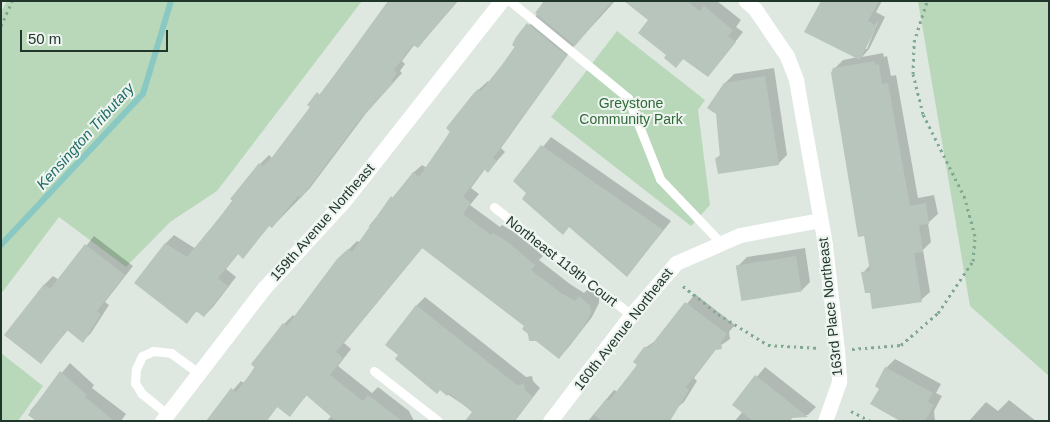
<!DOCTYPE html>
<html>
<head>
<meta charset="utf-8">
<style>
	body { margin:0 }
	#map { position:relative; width:1050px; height:422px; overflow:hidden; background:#dee8e1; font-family:Helvetica,sans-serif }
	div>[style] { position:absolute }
	.green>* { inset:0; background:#b8d8b9 }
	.shadow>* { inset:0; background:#0003 }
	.stream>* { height:5.5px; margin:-2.75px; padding:0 2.75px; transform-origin:2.75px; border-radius:2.75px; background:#8ac9c3 }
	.building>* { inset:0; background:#b7c5bc; transform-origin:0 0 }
	.path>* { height:3px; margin-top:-1.5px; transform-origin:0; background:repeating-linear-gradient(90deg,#81a992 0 2.5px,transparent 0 6.5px) }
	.service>* { height:9px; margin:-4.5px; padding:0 4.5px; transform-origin:4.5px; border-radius:4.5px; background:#fff }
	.minor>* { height:15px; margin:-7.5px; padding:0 7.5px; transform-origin:7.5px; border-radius:7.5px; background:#fff }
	span { translate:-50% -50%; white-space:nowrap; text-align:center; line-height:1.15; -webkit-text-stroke:4px #eef5f0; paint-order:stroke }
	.park-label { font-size:14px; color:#2f6937 }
	.street-label { font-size:14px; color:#21362b }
	.water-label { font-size:15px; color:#216c65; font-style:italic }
	.frame { position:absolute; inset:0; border:2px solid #21362b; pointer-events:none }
	.scale { position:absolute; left:20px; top:30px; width:148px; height:22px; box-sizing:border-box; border:2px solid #21362b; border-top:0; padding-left:6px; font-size:15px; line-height:18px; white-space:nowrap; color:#21362b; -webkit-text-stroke:4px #eef5f0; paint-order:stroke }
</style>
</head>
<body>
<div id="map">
	<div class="green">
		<i style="clip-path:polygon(7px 1px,362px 1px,217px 191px,170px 222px,126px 267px,59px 217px,1px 294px,1px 12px)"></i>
		<i style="clip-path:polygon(918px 1px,1049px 1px,1049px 376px,970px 306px)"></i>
		<i style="clip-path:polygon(617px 31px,705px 100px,698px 110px,710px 205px,691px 226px,551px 117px)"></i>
		<i style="clip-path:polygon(1px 353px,43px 386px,18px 421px,1px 421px)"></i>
	</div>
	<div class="shadow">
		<i style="clip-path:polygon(390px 1px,458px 1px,418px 47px,415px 44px,402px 61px,405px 64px,400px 71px,402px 73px,367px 112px,310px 188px,272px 227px,270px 225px,243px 257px,239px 253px,226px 269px,236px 277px,213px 307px,204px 316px,197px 311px,186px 322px,165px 244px,174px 235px,196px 249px,260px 164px,269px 155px,272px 158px)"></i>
		<i style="clip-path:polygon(546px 1px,615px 1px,574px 46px,501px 148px,505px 152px,488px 171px,485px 169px,471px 188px,479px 194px,470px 205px,500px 227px,502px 225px,517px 234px,543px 256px,539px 260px,570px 284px,584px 293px,589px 288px,599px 296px,599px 303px,592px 317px,568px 348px,559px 357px,526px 326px,423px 247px,344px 343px,351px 349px,338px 366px,372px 393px,378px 387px,409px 411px,414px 421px,327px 421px,332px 415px,307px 395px,290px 415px,278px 406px,266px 421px,206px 421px,241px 381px,244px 383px,284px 324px,293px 315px,295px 317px,338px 260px,357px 241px,361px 243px,372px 229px,369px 226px,413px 173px,422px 165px,427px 168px,474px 94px,488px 81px,490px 83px)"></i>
		<i style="clip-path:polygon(626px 1px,717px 1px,741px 20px,736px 27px,743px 32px,708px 76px,684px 58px,676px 66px,650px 20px)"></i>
		<i style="clip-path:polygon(evenodd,822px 1px,882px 1px,876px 12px,885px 17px,869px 49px,862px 57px,883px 53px,884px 57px,887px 56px,891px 76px,896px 75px,918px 198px,934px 195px,938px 214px,928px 223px,931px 242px,923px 250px,930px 292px,921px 300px,871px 291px,863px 273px,870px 265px,834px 69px,843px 60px,858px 57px,822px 1px,879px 19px,867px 49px,864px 49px,879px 19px)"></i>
		<i style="clip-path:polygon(774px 68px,787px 155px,778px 164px,717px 158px,721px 154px,725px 83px,734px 74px)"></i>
		<i style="clip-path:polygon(551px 137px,671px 221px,635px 266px,570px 226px,515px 181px)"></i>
		<i style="clip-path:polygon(94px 236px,133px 266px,105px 302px,109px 305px,91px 333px,83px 341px,68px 330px,41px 362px,6px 334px,45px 284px,53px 276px,59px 280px)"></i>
		<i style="clip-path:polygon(805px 248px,810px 282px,801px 291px,738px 266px,747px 257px)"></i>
		<i style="clip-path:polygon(695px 294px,735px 325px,729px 332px,730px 339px,717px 348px,694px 378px,697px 381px,684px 402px,673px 411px,670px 421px,588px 421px,614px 390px,618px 392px,639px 365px,645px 348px,658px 339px)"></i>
		<i style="clip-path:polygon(425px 297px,526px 377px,532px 376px,533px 381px,540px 388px,515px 421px,477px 421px,474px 412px,440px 389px,416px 306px)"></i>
		<i style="clip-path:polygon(895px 359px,941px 384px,936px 393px,942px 396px,934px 411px,935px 421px,903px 421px,881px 388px,886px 368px)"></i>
		<i style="clip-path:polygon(70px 363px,94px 385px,92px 388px,126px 414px,121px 421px,39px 421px,30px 411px)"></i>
		<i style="clip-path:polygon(765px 367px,816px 407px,808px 415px,794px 416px,789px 421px,735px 421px,743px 411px,734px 404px)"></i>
		<i style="clip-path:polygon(1009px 400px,1036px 421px,969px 421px,986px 402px,998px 411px)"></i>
	</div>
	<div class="stream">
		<i style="left:1px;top:245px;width:207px;rotate:-46.8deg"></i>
		<i style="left:143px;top:94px;width:97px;rotate:-73.2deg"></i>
	</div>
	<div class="building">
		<i style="clip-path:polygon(388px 1px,457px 1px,418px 48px,413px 45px,394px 70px,397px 73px,392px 80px,394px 82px,358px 122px,301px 198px,298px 196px,272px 228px,269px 226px,243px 259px,238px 254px,218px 278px,228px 286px,204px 317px,196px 311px,187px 324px,134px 283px,165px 243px,187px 257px,233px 201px,230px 199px,259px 163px,263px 166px,273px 156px,310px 107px,307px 105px,317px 92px,320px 95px)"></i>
		<i style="clip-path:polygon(544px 1px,612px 1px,575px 46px,535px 13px)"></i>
		<i style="clip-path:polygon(624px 1px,687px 1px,700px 11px,704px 6px,733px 30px,728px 36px,736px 42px,708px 77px,683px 59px,676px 68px,664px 58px,666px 55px,638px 33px,648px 20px)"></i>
		<i style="clip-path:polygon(821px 1px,879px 1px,868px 21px,877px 26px,860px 60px,804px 32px)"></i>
		<i style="clip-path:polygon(527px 23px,567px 56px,493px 158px,497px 161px,488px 173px,484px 169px,463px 197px,471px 203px,463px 214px,491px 235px,493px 233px,508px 242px,535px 265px,531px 270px,561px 293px,575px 301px,579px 296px,590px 305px,591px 313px,583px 328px,559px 359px,536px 341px,529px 341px,528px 334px,522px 329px,524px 326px,422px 248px,336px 352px,343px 358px,330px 375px,363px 401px,368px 395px,402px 421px,336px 421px,306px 395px,290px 417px,277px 407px,267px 421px,206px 421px,231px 388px,236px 392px,255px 368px,251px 364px,283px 323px,287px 326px,337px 259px,348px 249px,352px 252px,391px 196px,393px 198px,413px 172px,419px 177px,450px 132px,446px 128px,473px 94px,478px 89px,481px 91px,505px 61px,515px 47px,512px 45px,516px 37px)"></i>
		<i style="clip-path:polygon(875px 61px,875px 65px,879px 64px,882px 84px,888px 83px,910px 206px,926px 203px,929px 224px,919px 225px,923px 252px,914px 253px,922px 302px,872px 309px,870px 293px,865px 293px,861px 272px,870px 271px,864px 236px,858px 237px,831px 73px,833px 68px)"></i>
		<i style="clip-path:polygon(765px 76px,779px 165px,718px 174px,715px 158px,720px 157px,716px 114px,707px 108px,724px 83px)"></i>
		<i style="clip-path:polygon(541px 145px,663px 230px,627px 277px,569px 227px,563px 235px,522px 199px,526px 193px,513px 181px)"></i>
		<i style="clip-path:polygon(85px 244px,125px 275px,97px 311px,101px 314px,83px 343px,67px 330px,41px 364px,4px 335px,44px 284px,50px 289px)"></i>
		<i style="left:796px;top:256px;width:36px;height:61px;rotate:81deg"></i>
		<i style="clip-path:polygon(685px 302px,727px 334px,721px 342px,722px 349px,715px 350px,686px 387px,689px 390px,670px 421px,602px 421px,594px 415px,606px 399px,609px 401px,637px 365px,633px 362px,644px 347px,649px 348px)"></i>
		<i style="clip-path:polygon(416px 305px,517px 385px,524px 384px,525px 390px,533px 397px,514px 421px,465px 421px,472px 412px,449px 393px,447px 396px,440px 390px,437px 394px,395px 359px,398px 355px,385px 345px)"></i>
		<i style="clip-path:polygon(885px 367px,933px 393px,928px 402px,934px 405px,925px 421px,900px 421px,870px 404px,879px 389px,875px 386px)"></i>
		<i style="clip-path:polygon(60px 371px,87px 395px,85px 397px,114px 421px,36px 421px,28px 415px)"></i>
		<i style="clip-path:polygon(755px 375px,808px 417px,792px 418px,790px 421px,753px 421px,732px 405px)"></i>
	</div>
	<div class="path">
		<i style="left:1px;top:26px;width:27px;rotate:-66deg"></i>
		<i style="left:683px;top:286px;width:45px;rotate:38.7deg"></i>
		<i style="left:718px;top:314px;width:59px;rotate:31.8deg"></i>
		<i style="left:768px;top:345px;width:52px;rotate:3.3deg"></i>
		<i style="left:852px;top:349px;width:49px;rotate:-4.7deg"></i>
		<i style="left:901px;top:345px;width:49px;rotate:-40.9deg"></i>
		<i style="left:938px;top:313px;width:63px;rotate:-56.1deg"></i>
		<i style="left:973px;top:261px;width:25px;rotate:-85deg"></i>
		<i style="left:975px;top:236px;width:39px;rotate:-105deg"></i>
		<i style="left:965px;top:198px;width:94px;rotate:-116.6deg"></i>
		<i style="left:923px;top:114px;width:41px;rotate:-104deg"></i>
		<i style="left:913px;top:74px;width:32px;rotate:-88deg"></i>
		<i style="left:914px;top:42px;width:43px;rotate:-72.4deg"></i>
		<i style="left:851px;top:411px;width:22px;rotate:27deg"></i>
	</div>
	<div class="service">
		<i style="left:510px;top:1px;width:153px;rotate:39.4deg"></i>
		<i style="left:628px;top:98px;width:87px;rotate:68.4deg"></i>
		<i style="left:660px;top:179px;width:88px;rotate:46.4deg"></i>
		<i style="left:494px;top:207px;width:174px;rotate:38.2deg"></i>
		<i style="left:374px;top:371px;width:81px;rotate:38deg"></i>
		<i style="left:167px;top:414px;width:32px;rotate:-141deg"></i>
		<i style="left:142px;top:394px;width:13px;rotate:-122deg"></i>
		<i style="left:135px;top:383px;width:14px;rotate:-86deg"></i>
		<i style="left:136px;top:369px;width:14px;rotate:-65deg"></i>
		<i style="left:142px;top:356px;width:12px;rotate:-24deg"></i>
		<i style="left:153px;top:351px;width:18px;rotate:6deg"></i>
		<i style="left:171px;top:353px;width:34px;rotate:36deg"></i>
	</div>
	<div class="minor">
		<i style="left:746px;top:1px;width:12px;rotate:42deg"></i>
		<i style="left:755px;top:9px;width:57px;rotate:55.8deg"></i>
		<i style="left:787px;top:56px;width:26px;rotate:69deg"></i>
		<i style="left:796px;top:80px;width:168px;rotate:80deg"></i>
		<i style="left:825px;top:245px;width:106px;rotate:83.5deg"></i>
		<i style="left:837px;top:350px;width:32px;rotate:86deg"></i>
		<i style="left:839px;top:382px;width:41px;rotate:109.7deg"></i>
		<i style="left:162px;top:421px;width:169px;rotate:-52.5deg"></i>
		<i style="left:265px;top:287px;width:115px;rotate:-47.5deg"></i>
		<i style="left:343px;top:202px;width:256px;rotate:-51.8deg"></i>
		<i style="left:550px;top:421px;width:133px;rotate:-52.6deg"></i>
		<i style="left:631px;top:315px;width:69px;rotate:-49.1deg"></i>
		<i style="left:676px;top:263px;width:70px;rotate:-23.6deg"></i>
		<i style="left:740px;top:235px;width:81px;rotate:-10.6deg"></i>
	</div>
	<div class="park-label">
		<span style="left:631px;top:111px">Greystone<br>Community Park</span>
	</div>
	<div class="street-label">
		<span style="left:322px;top:222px;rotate:-49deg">159th Avenue Northeast</span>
		<span style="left:562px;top:261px;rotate:38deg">Northeast 119th Court</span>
		<span style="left:830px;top:307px;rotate:-96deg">163rd Place Northeast</span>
		<span style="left:623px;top:329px;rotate:-52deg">160th Avenue Northeast</span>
	</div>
	<div class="water-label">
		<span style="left:85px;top:136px;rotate:-48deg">Kensington Tributary</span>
	</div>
	<div class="frame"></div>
	<div class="scale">50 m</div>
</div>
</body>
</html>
